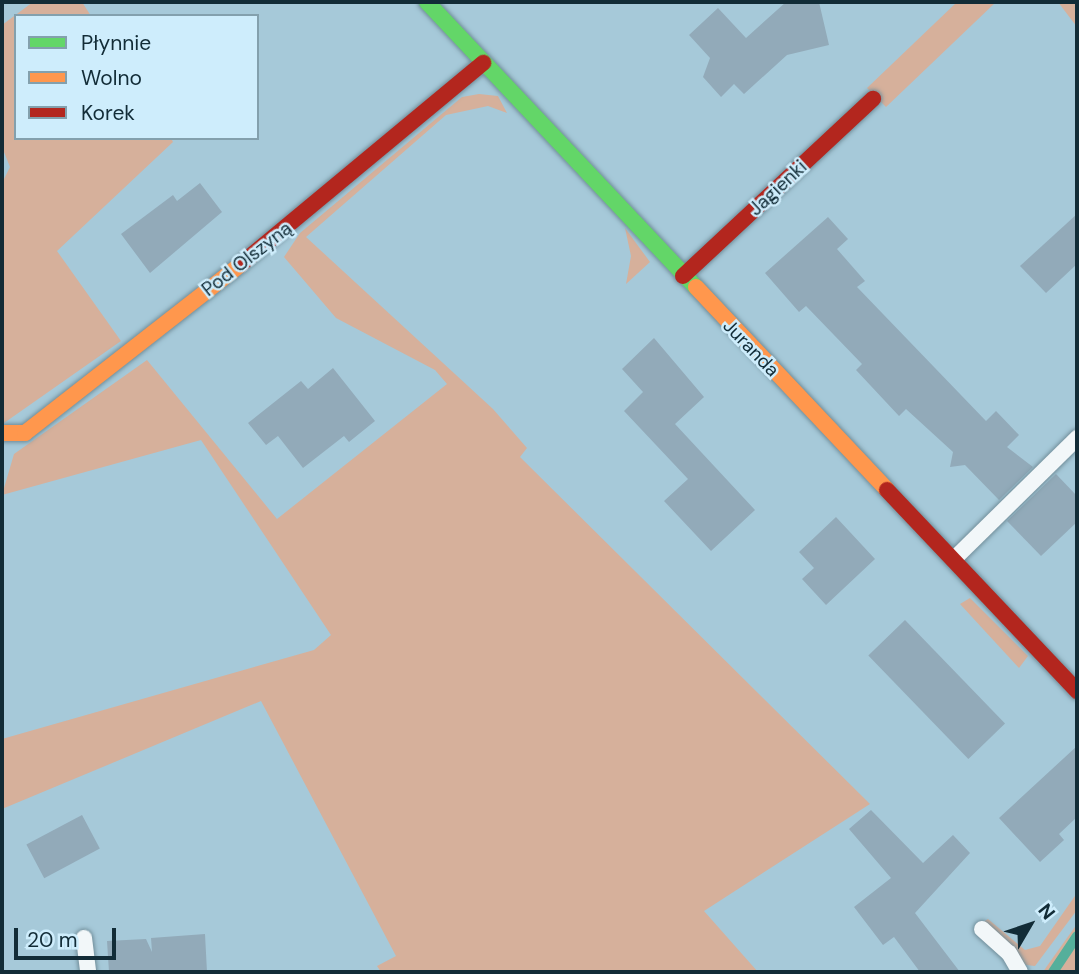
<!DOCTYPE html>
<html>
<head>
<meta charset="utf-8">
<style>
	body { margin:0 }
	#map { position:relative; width:1079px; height:974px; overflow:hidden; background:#a6c9d9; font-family:"DM Sans",sans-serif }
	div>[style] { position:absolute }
	.green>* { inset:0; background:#d6b09b }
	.stream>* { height:10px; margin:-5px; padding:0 5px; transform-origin:5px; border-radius:5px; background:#55af9b }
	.building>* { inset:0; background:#92aab9; transform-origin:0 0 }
	.roads { filter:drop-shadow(0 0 2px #718e9a) drop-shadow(0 0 2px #718e9a) }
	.lane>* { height:16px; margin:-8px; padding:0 8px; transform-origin:8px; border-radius:8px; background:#f2f7f9 }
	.fast>* { height:16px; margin:-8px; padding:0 8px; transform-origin:8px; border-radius:8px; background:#63d668 }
	.slow>* { height:16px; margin:-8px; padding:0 8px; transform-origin:8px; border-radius:8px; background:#ff974d }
	.jam>* { height:16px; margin:-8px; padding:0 8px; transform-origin:8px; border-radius:8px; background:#b3261e }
	span { translate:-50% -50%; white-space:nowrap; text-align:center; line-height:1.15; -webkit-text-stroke:5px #ceedfc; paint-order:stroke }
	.street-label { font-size:19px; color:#122c37 }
	.frame { position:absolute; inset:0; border:4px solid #122c37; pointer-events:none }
	.legend { position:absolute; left:14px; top:14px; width:245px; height:126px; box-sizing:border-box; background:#ceedfc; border:2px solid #83a0ad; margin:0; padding:9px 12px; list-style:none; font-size:21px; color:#122c37 }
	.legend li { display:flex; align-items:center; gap:14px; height:35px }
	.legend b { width:35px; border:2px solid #83a0ad }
	.north { position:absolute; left:995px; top:890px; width:70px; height:70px; -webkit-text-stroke:5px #ceedfc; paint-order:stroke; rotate:51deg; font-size:19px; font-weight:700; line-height:28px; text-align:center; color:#122c37 }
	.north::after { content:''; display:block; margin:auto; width:24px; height:32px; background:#122c37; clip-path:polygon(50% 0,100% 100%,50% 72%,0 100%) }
	.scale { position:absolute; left:14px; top:928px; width:102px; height:32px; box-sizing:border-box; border:4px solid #122c37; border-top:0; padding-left:9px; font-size:21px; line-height:24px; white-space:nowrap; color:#122c37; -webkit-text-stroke:5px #ceedfc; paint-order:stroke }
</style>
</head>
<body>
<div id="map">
	<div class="green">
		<i style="clip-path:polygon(33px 2px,82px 2px,91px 16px,16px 16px,16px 138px,171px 138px,173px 142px,57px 251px,121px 341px,4px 423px,2px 183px,10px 167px,2px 147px,2px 25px)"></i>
		<i style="clip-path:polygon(957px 2px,996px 2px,886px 107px,867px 88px)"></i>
		<i style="clip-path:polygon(1058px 2px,1077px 2px,1077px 27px)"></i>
		<i style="clip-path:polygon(479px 94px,498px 96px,507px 113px,488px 106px,446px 115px,306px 237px,493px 409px,527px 448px,520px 457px,870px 804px,704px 911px,758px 972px,381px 972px,377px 966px,396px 956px,261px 701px,2px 809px,2px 739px,314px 650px,331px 635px,201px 440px,2px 495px,14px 454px,147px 360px,277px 519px,447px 384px,435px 370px,336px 318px,284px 257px,300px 233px,462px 97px)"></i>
		<i style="clip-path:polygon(625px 228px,650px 262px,626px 284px,631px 256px)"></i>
		<i style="clip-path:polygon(970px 598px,1028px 656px,1019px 668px,960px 604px)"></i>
		<i style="clip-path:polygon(1077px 893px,1077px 910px,1035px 966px,1026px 965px,983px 922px,988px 919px,1025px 950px,1040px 946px)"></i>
		<i style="clip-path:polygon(1077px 924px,1077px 972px,1043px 972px,1047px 966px)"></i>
	</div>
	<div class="stream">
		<i style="left:1053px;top:972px;width:43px;rotate:-56.3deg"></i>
	</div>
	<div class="building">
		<i style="clip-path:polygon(786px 2px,819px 2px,829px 45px,787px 55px,744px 94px,734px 84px,721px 97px,703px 77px,710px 58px,689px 35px,718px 8px,746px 38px)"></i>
		<i style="clip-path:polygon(200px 183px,222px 212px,150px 273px,121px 234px,173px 195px,177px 201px)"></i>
		<i style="clip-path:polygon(1077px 214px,1077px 264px,1046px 293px,1020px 266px)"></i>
		<i style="clip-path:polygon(828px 217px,848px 239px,837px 249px,865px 281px,857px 287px,986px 421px,996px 411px,1019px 435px,1007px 447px,1033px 467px,999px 500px,965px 465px,950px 467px,953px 452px,906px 409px,899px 416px,856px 370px,862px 364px,806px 306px,799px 312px,765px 273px)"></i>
		<i style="clip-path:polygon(654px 338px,704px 397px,675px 424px,755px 510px,711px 551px,664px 501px,688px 479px,624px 411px,643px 392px,622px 369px)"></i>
		<i style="clip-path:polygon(333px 368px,375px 421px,349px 442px,344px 436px,303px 468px,278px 436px,266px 445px,248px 423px,301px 381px,308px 389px)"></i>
		<i style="clip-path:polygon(1056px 474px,1077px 496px,1077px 522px,1041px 556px,1007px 521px)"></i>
		<i style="clip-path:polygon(836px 517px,875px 559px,826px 605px,802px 579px,814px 568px,799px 552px)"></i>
		<i style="left:905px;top:620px;width:144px;height:51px;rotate:46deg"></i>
		<i style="clip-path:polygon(1077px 746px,1077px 817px,1059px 834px,1064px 840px,1040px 862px,999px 818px)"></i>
		<i style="clip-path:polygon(871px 810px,923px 863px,953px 835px,970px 853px,915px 913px,960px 972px,920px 972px,894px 937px,883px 945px,854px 907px,891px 878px,849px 829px)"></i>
		<i style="left:82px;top:815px;width:38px;height:63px;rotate:62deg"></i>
		<i style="clip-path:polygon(205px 934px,207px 972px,109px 972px,107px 941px,146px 939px,152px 952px,151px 938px)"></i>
	</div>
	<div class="roads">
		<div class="lane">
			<i style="left:954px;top:559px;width:173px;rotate:-44.5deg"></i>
			<i style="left:982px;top:929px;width:36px;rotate:42deg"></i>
			<i style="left:1009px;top:953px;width:22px;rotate:60deg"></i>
			<i style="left:84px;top:938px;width:34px;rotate:83deg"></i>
		</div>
		<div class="fast">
			<i style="left:427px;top:2px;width:392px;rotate:46.7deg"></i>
		</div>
		<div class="slow">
			<i style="left:696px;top:287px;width:279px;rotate:46.7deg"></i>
			<i style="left:2px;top:433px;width:23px"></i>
			<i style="left:25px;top:433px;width:274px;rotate:-38deg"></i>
		</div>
		<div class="jam">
			<i style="left:241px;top:264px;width:315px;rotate:-39.7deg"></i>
			<i style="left:683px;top:276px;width:260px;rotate:-43deg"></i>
			<i style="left:887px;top:490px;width:277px;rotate:46.6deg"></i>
		</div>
	</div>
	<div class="street-label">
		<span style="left:778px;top:188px;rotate:-43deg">Jagienki</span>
		<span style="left:247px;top:259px;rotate:-38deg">Pod Olszyną</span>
		<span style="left:751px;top:348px;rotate:46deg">Juranda</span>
	</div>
	<div class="frame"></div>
	<ul class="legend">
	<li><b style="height:9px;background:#63d668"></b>Płynnie</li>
	<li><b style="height:9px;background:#ff974d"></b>Wolno</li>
	<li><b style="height:9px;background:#b3261e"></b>Korek</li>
	</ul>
	<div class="north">N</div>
	<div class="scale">20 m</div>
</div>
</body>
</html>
